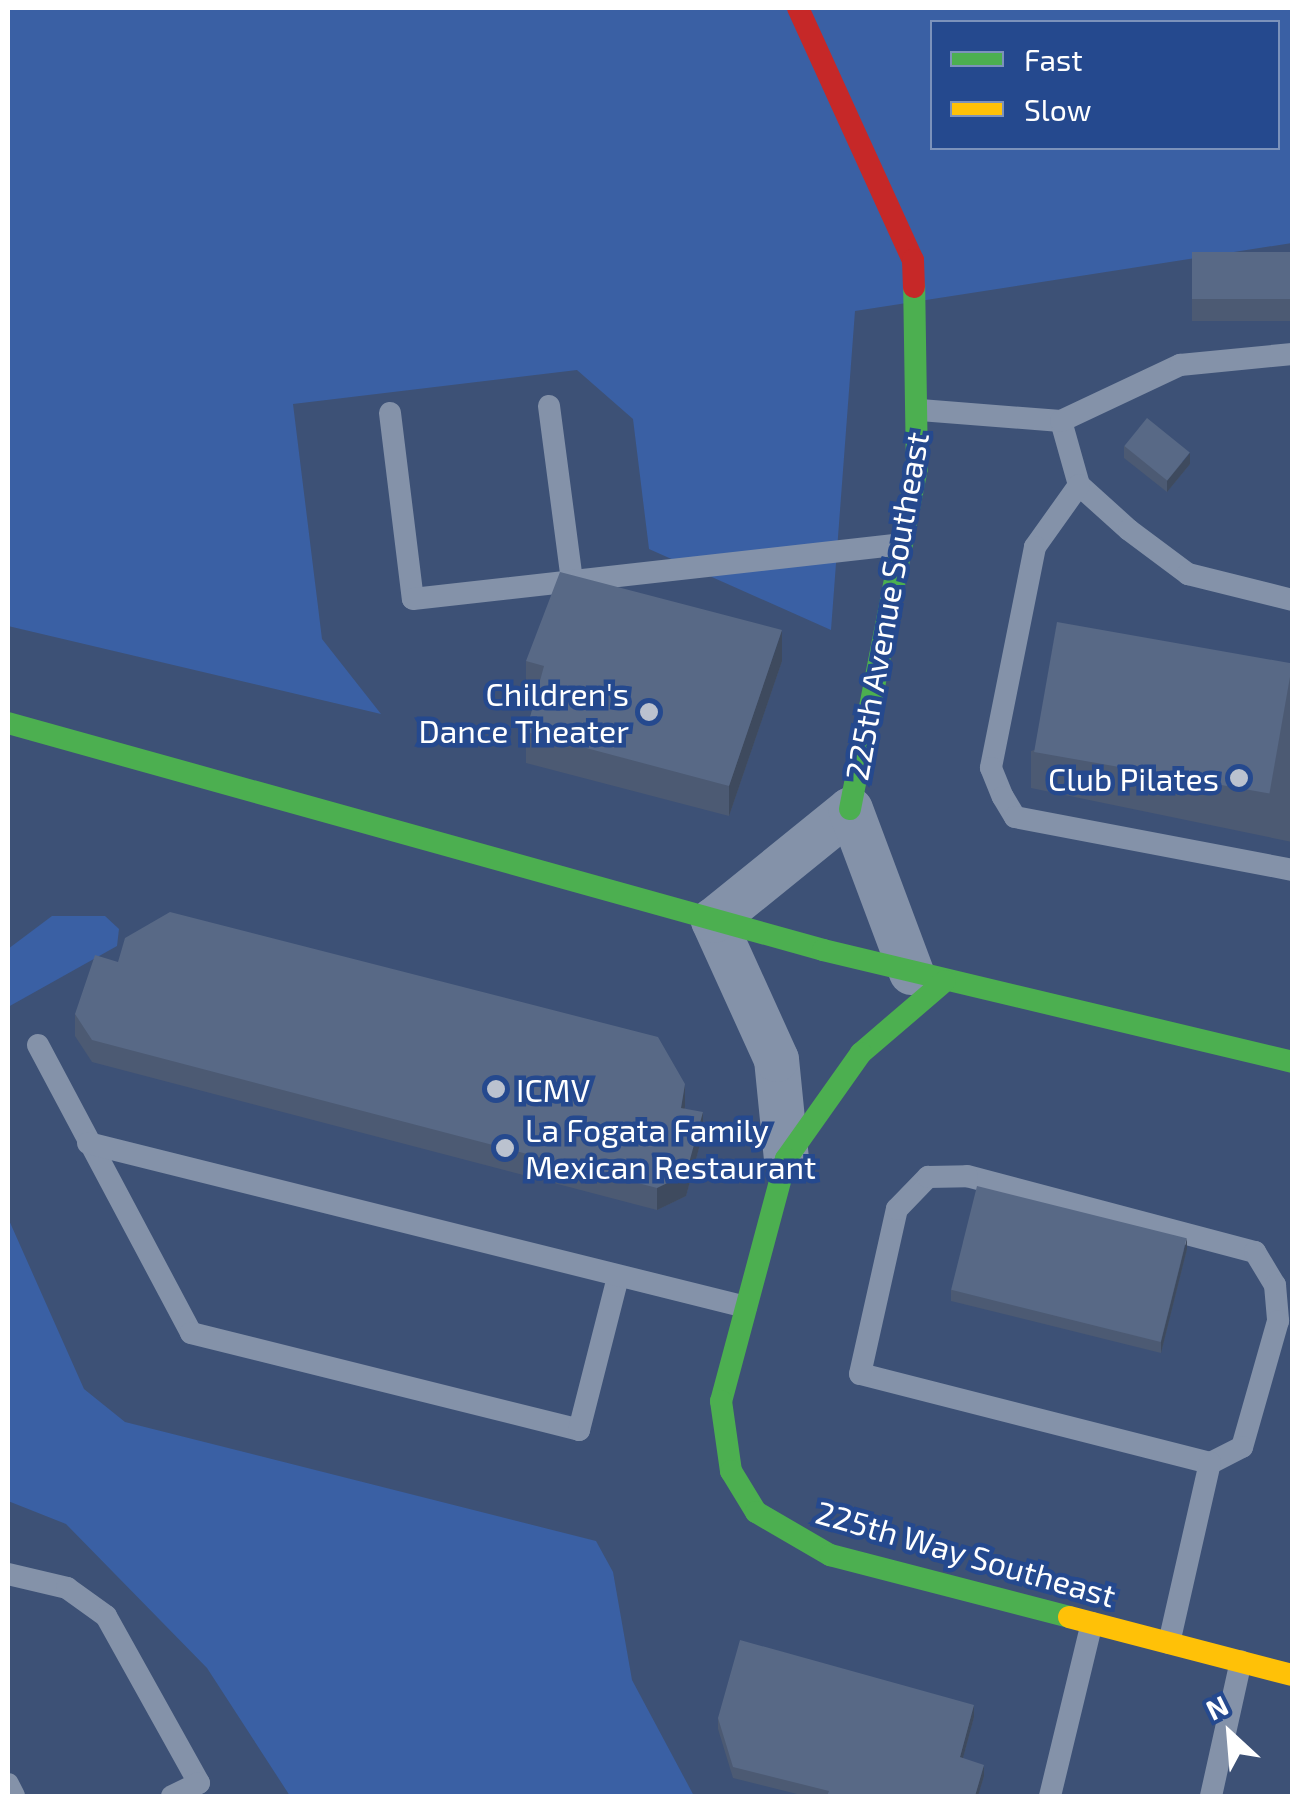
<!DOCTYPE html>
<html>
<head>
<meta charset="utf-8">
<style>
	body { margin:0 }
	#map { position:relative; width:1300px; height:1804px; overflow:hidden; background:#3d5176; font-family:"Exo 2",sans-serif }
	div>[style] { position:absolute }
	.green>* { inset:0; background:#3a60a4 }
	.lane>* { height:22px; margin:-11px; padding:0 11px; transform-origin:11px; border-radius:11px; background:#8492a9 }
	.street>* { height:45px; margin:-22.5px; padding:0 22.5px; transform-origin:22.5px; border-radius:22.5px; background:#8492a9 }
	.fast>* { height:22px; margin:-11px; padding:0 11px; transform-origin:11px; border-radius:11px; background:#4caf50 }
	.slow>* { height:22px; margin:-11px; padding:0 11px; transform-origin:11px; border-radius:11px; background:#ffc107 }
	.jam>* { height:22px; margin:-11px; padding:0 11px; transform-origin:11px; border-radius:11px; background:#c62828 }
	.wall>* { inset:0; background:#4c5a73; transform-origin:0 0 }
	.shaded-wall>* { inset:0; background:#3e4a5e }
	.building>* { inset:0; background:#586986; transform-origin:0 0 }
	.dots>* { width:28px; height:28px; translate:-50% -50%; box-sizing:border-box; border:5px solid #25498e; border-radius:50% }
	span { translate:-50% -50%; white-space:nowrap; text-align:center; line-height:1.15; -webkit-text-stroke:9px #25498e; paint-order:stroke }
	.street-label { font-size:32px; color:#fff }
	.poi-label { font-size:32px; color:#fff }
	.right { translate:-100% -50%; text-align:right }
	.left { translate:0 -50%; text-align:left }
	.frame { position:absolute; inset:0; border:10px solid #fff; pointer-events:none }
	.legend { position:absolute; left:930px; top:20px; width:350px; height:130px; box-sizing:border-box; background:#25498e; border:2px solid #7c92bb; margin:0; padding:12px 18px; list-style:none; font-size:30px; color:#fff }
	.legend li { display:flex; align-items:center; gap:20px; height:50px }
	.legend b { width:50px; border:2px solid #7c92bb }
	.north { position:absolute; left:1180px; top:1684px; width:100px; height:100px; -webkit-text-stroke:8px #25498e; paint-order:stroke; rotate:334deg; font-size:28px; font-weight:700; line-height:40px; text-align:center; color:#fff }
	.north::after { content:''; display:block; margin:auto; width:35px; height:45px; background:#fff; clip-path:polygon(50% 0,100% 100%,50% 72%,0 100%) }
</style>
</head>
<body>
<div id="map">
	<div class="green">
		<i style="clip-path:polygon(evenodd,8px 8px,1292px 8px,1292px 243px,855px 311px,831px 630px,649px 549px,633px 419px,577px 370px,293px 404px,322px 639px,381px 714px,8px 626px,8px 8px,932px 22px,1278px 22px,1278px 148px,932px 148px,932px 22px)"></i>
		<i style="clip-path:polygon(52px 916px,105px 916px,119px 929px,117px 946px,8px 1007px,8px 949px)"></i>
		<i style="clip-path:polygon(8px 1218px,84px 1389px,125px 1422px,596px 1541px,613px 1572px,632px 1680px,694px 1796px,290px 1796px,207px 1668px,66px 1524px,8px 1501px)"></i>
	</div>
	<div class="lane">
		<i style="left:549px;top:406px;width:177px;rotate:82.5deg"></i>
		<i style="left:920px;top:410px;width:141px;rotate:4.5deg"></i>
		<i style="left:1061px;top:421px;width:66px;rotate:74.3deg"></i>
		<i style="left:1079px;top:485px;width:67px;rotate:42deg"></i>
		<i style="left:1129px;top:530px;width:74px;rotate:36.7deg"></i>
		<i style="left:1188px;top:574px;width:107px;rotate:14deg"></i>
		<i style="left:390px;top:413px;width:187px;rotate:83deg"></i>
		<i style="left:413px;top:599px;width:491px;rotate:-6.4deg"></i>
		<i style="left:1061px;top:421px;width:132px;rotate:-25.2deg"></i>
		<i style="left:1180px;top:365px;width:113px;rotate:-5.6deg"></i>
		<i style="left:1079px;top:485px;width:76px;rotate:125.4deg"></i>
		<i style="left:1035px;top:547px;width:225px;rotate:101.3deg"></i>
		<i style="left:991px;top:768px;width:31px;rotate:68deg"></i>
		<i style="left:1003px;top:797px;width:23px;rotate:59deg"></i>
		<i style="left:1015px;top:817px;width:282px;rotate:10.8deg"></i>
		<i style="left:38px;top:1045px;width:326px;rotate:62deg"></i>
		<i style="left:191px;top:1333px;width:400px;rotate:14deg"></i>
		<i style="left:579px;top:1430px;width:158px;rotate:-75.7deg"></i>
		<i style="left:88px;top:1143px;width:678px;rotate:14deg"></i>
		<i style="left:967px;top:1176px;width:298px;rotate:14.8deg"></i>
		<i style="left:1255px;top:1252px;width:39px;rotate:59deg"></i>
		<i style="left:1275px;top:1285px;width:36px;rotate:85deg"></i>
		<i style="left:1278px;top:1321px;width:131px;rotate:105.9deg"></i>
		<i style="left:1242px;top:1447px;width:36px;rotate:153deg"></i>
		<i style="left:1210px;top:1463px;width:361px;rotate:-165.7deg"></i>
		<i style="left:860px;top:1374px;width:169px;rotate:-77.4deg"></i>
		<i style="left:897px;top:1209px;width:45px;rotate:-45.9deg"></i>
		<i style="left:928px;top:1177px;width:39px;rotate:-1deg"></i>
		<i style="left:8px;top:1574px;width:61px;rotate:13.3deg"></i>
		<i style="left:67px;top:1588px;width:48px;rotate:35.7deg"></i>
		<i style="left:106px;top:1616px;width:191px;rotate:60.9deg"></i>
		<i style="left:199px;top:1783px;width:30px;rotate:154deg"></i>
		<i style="left:1169px;top:1643px;width:185px;rotate:-77.2deg"></i>
		<i style="left:8px;top:1784px;width:13px;rotate:63deg"></i>
		<i style="left:1050px;top:1796px;width:178px;rotate:-76.4deg"></i>
		<i style="left:1211px;top:1796px;width:138px;rotate:-77.5deg"></i>
	</div>
	<div class="street">
		<i style="left:786px;top:1159px;width:100px;rotate:-95.7deg"></i>
		<i style="left:776px;top:1059px;width:153px;rotate:-114.4deg"></i>
		<i style="left:713px;top:920px;width:176px;rotate:-39deg"></i>
		<i style="left:850px;top:809px;width:174px;rotate:69.5deg"></i>
	</div>
	<div class="fast">
		<i style="left:8px;top:723px;width:846px;rotate:15.56deg"></i>
		<i style="left:823px;top:950px;width:482px;rotate:13.4deg"></i>
		<i style="left:850px;top:809px;width:348px;rotate:-78.9deg"></i>
		<i style="left:917px;top:468px;width:181px;rotate:-90.9deg"></i>
		<i style="left:945px;top:981px;width:111px;rotate:139.4deg"></i>
		<i style="left:861px;top:1053px;width:130px;rotate:125.3deg"></i>
		<i style="left:786px;top:1159px;width:251px;rotate:105deg"></i>
		<i style="left:721px;top:1401px;width:71px;rotate:81.9deg"></i>
		<i style="left:731px;top:1471px;width:48px;rotate:58.6deg"></i>
		<i style="left:756px;top:1512px;width:86px;rotate:30.2deg"></i>
		<i style="left:830px;top:1555px;width:247px;rotate:14.5deg"></i>
	</div>
	<div class="slow">
		<i style="left:1069px;top:1617px;width:230px;rotate:14.6deg"></i>
	</div>
	<div class="jam">
		<i style="left:798px;top:8px;width:277px;rotate:65.5deg"></i>
		<i style="left:913px;top:260px;width:27px;rotate:88deg"></i>
	</div>
	<div class="wall">
		<i style="left:1292px;top:252px;width:69px;height:100px;rotate:90deg"></i>
		<i style="clip-path:polygon(1124px 446px,1190px 464px,1167px 492px,1124px 458px)"></i>
		<i style="clip-path:polygon(526px 661px,782px 661px,729px 816px,526px 763px,526px 732px,536px 695px,526px 692px)"></i>
		<i style="clip-path:polygon(1292px 665px,1292px 842px,1031px 788px,1031px 751px)"></i>
		<i style="clip-path:polygon(118px 962px,685px 1108px,703px 1133px,686px 1196px,657px 1210px,92px 1062px,75px 1036px,75px 1014px)"></i>
		<i style="clip-path:polygon(1187px 1249px,1161px 1353px,951px 1301px,951px 1290px)"></i>
		<i style="clip-path:polygon(974px 1717px,963px 1758px,984px 1776px,978px 1796px,805px 1796px,733px 1778px,718px 1729px,718px 1718px)"></i>
	</div>
	<div class="shaded-wall">
		<i style="clip-path:polygon(1190px 453px,1190px 464px,1167px 492px,1167px 481px)"></i>
		<i style="clip-path:polygon(782px 630px,782px 661px,729px 816px,729px 786px)"></i>
		<i style="clip-path:polygon(685px 1084px,685px 1106px,681px 1129px,681px 1108px)"></i>
		<i style="clip-path:polygon(703px 1112px,703px 1133px,686px 1196px,657px 1210px,657px 1188px)"></i>
		<i style="clip-path:polygon(1187px 1238px,1187px 1249px,1161px 1353px,1161px 1342px)"></i>
		<i style="clip-path:polygon(974px 1705px,974px 1717px,960px 1769px,960px 1757px)"></i>
		<i style="clip-path:polygon(984px 1765px,984px 1776px,978px 1796px,975px 1796px)"></i>
	</div>
	<div class="building">
		<i style="left:1292px;top:252px;width:47px;height:100px;rotate:90deg"></i>
		<i style="left:1147px;top:418px;width:55px;height:36px;rotate:39deg"></i>
		<i style="clip-path:polygon(560px 572px,782px 630px,729px 786px,526px 732px,544px 666px,526px 661px)"></i>
		<i style="left:1057px;top:622px;width:239px;height:132px;rotate:10deg"></i>
		<i style="clip-path:polygon(170px 912px,658px 1037px,685px 1084px,681px 1108px,703px 1112px,686px 1174px,657px 1188px,92px 1040px,75px 1014px,95px 955px,118px 962px,125px 938px)"></i>
		<i style="left:977px;top:1186px;width:216px;height:107px;rotate:14deg"></i>
		<i style="clip-path:polygon(740px 1640px,974px 1705px,960px 1757px,984px 1765px,975px 1796px,827px 1796px,829px 1791px,733px 1767px,718px 1718px)"></i>
	</div>
	<div class="dots">
		<i style="left:649px;top:712px;background:#bbc2cf"></i>
		<i style="left:1239px;top:778px;background:#bbc2cf"></i>
		<i style="left:496px;top:1089px;background:#bbc2cf"></i>
		<i style="left:505px;top:1148px;background:#bbc2cf"></i>
	</div>
	<div class="street-label">
		<span style="left:886px;top:606px;rotate:-80deg">225th Avenue Southeast</span>
		<span style="left:966px;top:1553px;rotate:16deg">225th Way Southeast</span>
	</div>
	<div class="poi-label">
		<span class="right" style="left:629px;top:712px">Children's<br>Dance Theater</span>
		<span class="right" style="left:1219px;top:778px">Club Pilates</span>
		<span class="left" style="left:516px;top:1089px">ICMV</span>
		<span class="left" style="left:525px;top:1148px">La Fogata Family<br>Mexican Restaurant</span>
	</div>
	<div class="frame"></div>
	<ul class="legend">
	<li><b style="height:12px;background:#4caf50"></b>Fast</li>
	<li><b style="height:12px;background:#ffc107"></b>Slow</li>
	</ul>
	<div class="north">N</div>
</div>
</body>
</html>
